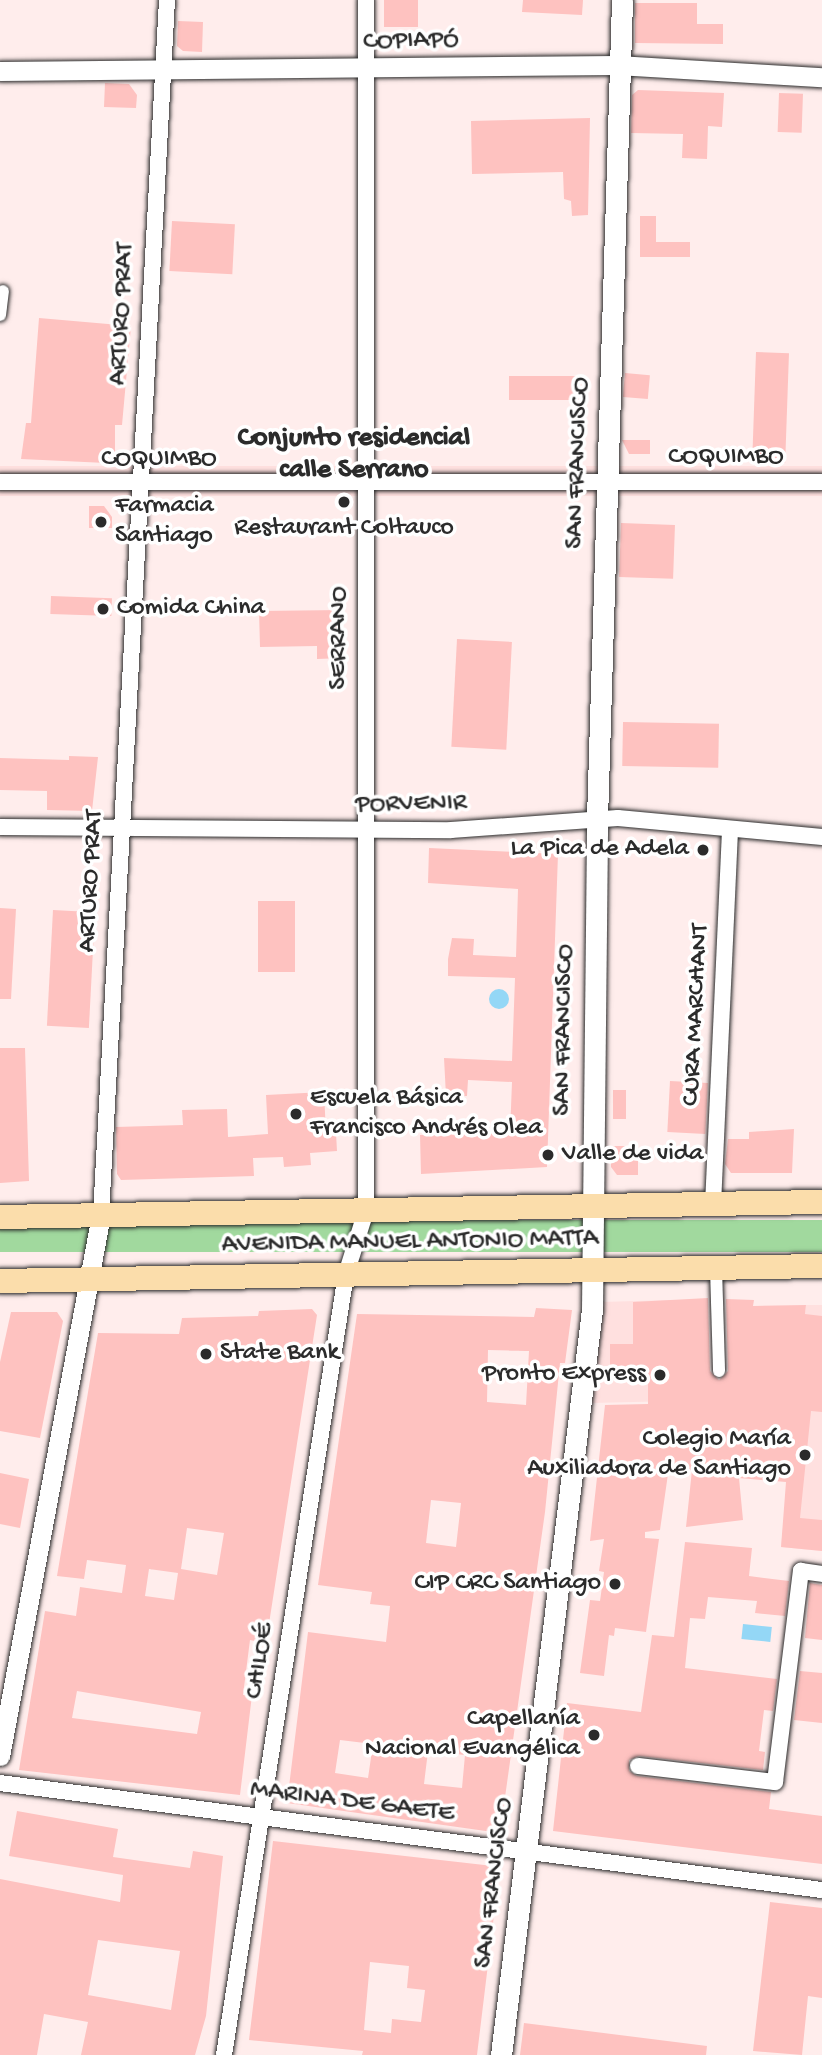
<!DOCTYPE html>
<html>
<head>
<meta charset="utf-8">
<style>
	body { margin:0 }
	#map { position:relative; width:822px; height:2055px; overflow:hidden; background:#ffedec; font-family:"Gochi Hand",sans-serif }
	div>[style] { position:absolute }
	.built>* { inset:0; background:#ffe0df; transform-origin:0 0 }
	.green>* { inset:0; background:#a1d99e; transform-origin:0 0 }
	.water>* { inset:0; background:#94d7f6; transform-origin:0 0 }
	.round { border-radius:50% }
	.building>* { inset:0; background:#fec2c0; transform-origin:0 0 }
	.roads { filter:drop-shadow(0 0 2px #2b2b2b) drop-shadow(0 0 2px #2b2b2b) }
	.pedestrian>* { height:12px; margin:-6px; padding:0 6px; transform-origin:6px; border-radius:6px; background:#fff }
	.minor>* { height:16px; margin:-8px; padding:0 8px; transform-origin:8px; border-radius:8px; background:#fff }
	.tertiary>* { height:19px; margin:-9.5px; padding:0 9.5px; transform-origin:9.5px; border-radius:9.5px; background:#fff }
	.secondary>* { height:21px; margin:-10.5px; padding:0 10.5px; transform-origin:10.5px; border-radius:10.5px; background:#fff }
	.primary>* { height:24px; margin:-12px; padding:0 12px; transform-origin:12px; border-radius:12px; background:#fbddab }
	.dots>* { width:19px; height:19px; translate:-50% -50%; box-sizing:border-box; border:4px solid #fff; border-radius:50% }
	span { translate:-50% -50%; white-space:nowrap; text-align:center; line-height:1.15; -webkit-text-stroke:7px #fff; paint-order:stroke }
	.street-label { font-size:26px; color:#2b2b2b }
	.poi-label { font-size:26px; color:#2b2b2b }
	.left { translate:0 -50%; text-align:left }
	.right { translate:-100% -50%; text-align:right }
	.neighbourhood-label { font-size:28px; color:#2b2b2b; font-weight:700 }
</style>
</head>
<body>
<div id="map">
	<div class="built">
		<i style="left:0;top:466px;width:822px;height:30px"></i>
		<i style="clip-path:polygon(673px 1300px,676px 1401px,591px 1403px,601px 1302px)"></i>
		<i style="clip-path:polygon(806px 1305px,822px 1305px,822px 1551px,781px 1547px)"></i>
	</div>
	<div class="green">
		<i style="left:822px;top:1220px;width:32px;height:822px;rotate:90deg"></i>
	</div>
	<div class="water">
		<i class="round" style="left:489px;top:989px;width:20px;height:20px"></i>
		<i style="left:743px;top:1624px;width:29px;height:15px;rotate:6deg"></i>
	</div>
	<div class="building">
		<i style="left:384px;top:0;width:34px;height:27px"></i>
		<i style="clip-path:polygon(523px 0,583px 0,582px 15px,522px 12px)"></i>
		<i style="clip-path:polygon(635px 3px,697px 3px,697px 24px,723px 24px,723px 44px,635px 43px)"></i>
		<i style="clip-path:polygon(178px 21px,203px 22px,202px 52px,183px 51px,177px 46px)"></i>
		<i style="clip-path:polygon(105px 83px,129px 84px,137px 95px,136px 108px,104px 107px)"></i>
		<i style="clip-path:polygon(638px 90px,724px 93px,722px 127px,708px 126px,707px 159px,682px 158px,683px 134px,631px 133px,632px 95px)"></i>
		<i style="left:779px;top:93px;width:24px;height:39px;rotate:2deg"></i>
		<i style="clip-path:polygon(590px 118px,588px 215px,572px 216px,571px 201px,564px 199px,563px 172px,472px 174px,471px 121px)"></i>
		<i style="clip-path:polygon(640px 216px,656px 216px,656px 242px,690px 242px,690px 257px,640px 257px)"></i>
		<i style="left:172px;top:221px;width:63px;height:50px;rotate:3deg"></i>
		<i style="clip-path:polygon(39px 318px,131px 326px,122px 425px,115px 425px,115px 456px,106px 463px,21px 459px,26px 423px,31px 423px)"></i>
		<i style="left:756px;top:352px;width:33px;height:110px;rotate:2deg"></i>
		<i style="left:625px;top:373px;width:25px;height:24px;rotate:5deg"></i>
		<i style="left:509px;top:376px;width:70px;height:24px"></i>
		<i style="clip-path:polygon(622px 440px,650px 440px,650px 454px,629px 454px)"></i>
		<i style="clip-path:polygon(89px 506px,104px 506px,112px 517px,112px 528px,89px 528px)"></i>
		<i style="left:621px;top:523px;width:54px;height:54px;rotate:2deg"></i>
		<i style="left:51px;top:596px;width:61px;height:18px;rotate:2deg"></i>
		<i style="clip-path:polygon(342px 610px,343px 658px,317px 659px,317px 646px,260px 647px,259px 611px)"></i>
		<i style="left:457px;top:639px;width:55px;height:108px;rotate:3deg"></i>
		<i style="left:623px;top:722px;width:96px;height:44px;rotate:1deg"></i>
		<i style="clip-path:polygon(69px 756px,98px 757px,92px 811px,47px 810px,47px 791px,0 790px,0 758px,69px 760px)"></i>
		<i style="clip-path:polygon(429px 848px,558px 854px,547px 1167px,421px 1174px,420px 1135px,510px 1133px,512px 1082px,468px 1080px,467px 1096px,446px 1096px,444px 1058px,512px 1061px,515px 978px,448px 976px,448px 959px,452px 938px,474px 939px,473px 955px,516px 957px,518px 889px,428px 883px)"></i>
		<i style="left:258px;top:901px;width:37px;height:71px"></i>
		<i style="clip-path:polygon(0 908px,16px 909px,11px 999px,0 999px)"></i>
		<i style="left:53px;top:910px;width:42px;height:116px;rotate:3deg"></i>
		<i style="clip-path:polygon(0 1048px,25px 1048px,29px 1181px,0 1183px)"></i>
		<i style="left:670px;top:1081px;width:38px;height:51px;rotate:3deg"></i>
		<i style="left:613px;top:1090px;width:13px;height:29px"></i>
		<i style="clip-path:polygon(324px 1092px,326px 1133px,336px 1133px,337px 1151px,310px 1153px,311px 1165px,284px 1167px,283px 1157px,253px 1158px,254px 1176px,121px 1180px,117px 1174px,116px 1127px,183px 1125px,182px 1110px,227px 1109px,228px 1137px,268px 1134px,266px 1095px)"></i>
		<i style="clip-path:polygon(794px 1129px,792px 1173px,731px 1173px,725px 1164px,728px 1139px,749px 1139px,749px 1132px)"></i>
		<i style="clip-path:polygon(611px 1146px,627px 1146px,627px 1159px,638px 1159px,638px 1175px,617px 1175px,611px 1167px)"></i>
		<i style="clip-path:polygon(708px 1298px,710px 1371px,719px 1380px,728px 1371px,726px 1299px,754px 1300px,753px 1306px,806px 1305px,805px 1314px,822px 1316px,822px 1412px,811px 1411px,800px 1518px,822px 1520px,822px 1551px,781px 1547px,786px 1482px,739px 1478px,743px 1520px,686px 1527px,692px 1470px,669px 1467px,660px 1530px,645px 1532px,645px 1538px,659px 1539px,646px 1632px,615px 1628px,614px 1636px,609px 1635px,604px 1676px,580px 1673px,590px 1600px,600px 1601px,604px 1572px,599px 1571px,604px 1539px,590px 1541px,605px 1405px,648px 1404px,648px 1378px,610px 1374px,610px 1344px,633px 1344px,633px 1302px)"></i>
		<i style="clip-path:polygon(evenodd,536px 1308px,572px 1310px,565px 1363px,560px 1363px,545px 1512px,500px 1833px,287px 1803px,308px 1632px,386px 1642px,390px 1606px,370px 1604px,372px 1592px,318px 1585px,357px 1314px,534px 1317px,536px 1308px,488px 1350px,529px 1351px,526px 1405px,487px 1402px,488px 1350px,536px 1308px,431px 1500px,461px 1503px,456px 1547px,426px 1543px,431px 1500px,536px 1308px,340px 1740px,373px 1744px,368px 1778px,335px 1773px,340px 1740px,536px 1308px,428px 1751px,465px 1755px,462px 1788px,424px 1784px,428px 1751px)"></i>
		<i style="clip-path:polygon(evenodd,312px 1309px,317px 1315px,266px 1643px,250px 1640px,243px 1695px,252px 1695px,240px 1795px,19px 1770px,45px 1611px,76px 1616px,80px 1587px,122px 1593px,126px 1565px,87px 1560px,84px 1579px,57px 1576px,98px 1333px,179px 1334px,182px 1318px,258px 1316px,259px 1311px,312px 1309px,187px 1528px,224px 1533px,217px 1575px,181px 1569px,187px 1528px,312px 1309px,149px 1569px,178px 1573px,174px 1600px,145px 1596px,149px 1569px,312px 1309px,77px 1691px,201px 1712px,197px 1734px,72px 1718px,77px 1691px)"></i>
		<i style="clip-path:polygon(11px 1312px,57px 1312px,63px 1321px,40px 1438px,0 1431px,0 1362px)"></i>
		<i style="clip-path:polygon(0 1473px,29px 1479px,20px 1528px,0 1524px)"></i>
		<i style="clip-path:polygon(685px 1542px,752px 1548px,749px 1576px,789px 1581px,785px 1616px,755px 1613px,757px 1601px,708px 1597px,705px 1619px,690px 1618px,685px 1668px,777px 1679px,773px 1711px,764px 1710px,759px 1751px,765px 1752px,763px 1770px,639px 1756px,629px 1760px,629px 1771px,637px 1776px,771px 1792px,769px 1809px,822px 1816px,822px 1864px,553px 1831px,567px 1703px,641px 1712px,652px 1635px,674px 1637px)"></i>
		<i style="clip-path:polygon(810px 1583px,822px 1585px,822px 1640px,805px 1638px)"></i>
		<i style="clip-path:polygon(800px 1671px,822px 1673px,822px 1723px,794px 1720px)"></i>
		<i style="clip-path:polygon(evenodd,17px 1811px,118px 1829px,113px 1857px,190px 1868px,193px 1851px,223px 1856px,206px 2016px,195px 2055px,81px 2055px,88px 2022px,44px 2014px,37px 2055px,0 2055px,0 1879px,120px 1902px,123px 1875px,9px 1856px,17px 1811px,98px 1940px,180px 1951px,171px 2010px,88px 1995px,98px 1940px)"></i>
		<i style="clip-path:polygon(evenodd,273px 1841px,493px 1866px,499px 1874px,477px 2055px,362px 2055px,363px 2051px,249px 2040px,273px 1841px,370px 1962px,409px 1966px,407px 1988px,425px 1990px,421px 2022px,392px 2019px,391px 2033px,364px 2030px,370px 1962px)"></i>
		<i style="clip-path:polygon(770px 1902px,822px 1908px,822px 1998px,808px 1996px,802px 2055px,753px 2051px)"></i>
		<i style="clip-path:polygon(524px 2023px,707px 2046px,706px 2055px,520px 2055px)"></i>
	</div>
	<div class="roads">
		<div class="pedestrian">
			<i style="left:0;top:315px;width:24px;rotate:-83deg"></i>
			<i style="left:716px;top:1268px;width:103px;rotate:88.3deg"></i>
		</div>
		<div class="minor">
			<i style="left:0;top:482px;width:822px"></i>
			<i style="left:0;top:827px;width:451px;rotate:0.4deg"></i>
			<i style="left:451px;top:830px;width:167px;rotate:-4.1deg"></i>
			<i style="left:618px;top:818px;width:205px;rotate:5.3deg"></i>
			<i style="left:713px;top:1205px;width:376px;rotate:-87.4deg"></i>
			<i style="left:101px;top:1215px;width:1217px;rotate:-86.89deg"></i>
			<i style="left:638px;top:1766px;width:138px;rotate:6.7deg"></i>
			<i style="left:775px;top:1782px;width:213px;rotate:-83deg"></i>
			<i style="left:801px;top:1571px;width:21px;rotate:8deg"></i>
			<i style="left:0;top:1783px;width:829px;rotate:7.42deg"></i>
			<i style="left:224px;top:2055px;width:790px;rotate:-81.12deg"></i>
			<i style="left:346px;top:1274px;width:66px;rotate:-72.4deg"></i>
			<i style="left:366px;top:1211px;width:1211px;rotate:-90deg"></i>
		</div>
		<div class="tertiary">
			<i style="left:0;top:71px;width:617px;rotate:-0.56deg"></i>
			<i style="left:617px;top:65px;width:205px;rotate:3.4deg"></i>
			<i style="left:0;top:1756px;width:550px;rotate:-79.43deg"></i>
		</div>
		<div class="secondary">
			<i style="left:501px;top:2055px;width:751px;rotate:-83.04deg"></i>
			<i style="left:592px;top:1310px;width:491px;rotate:-89.4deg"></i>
			<i style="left:597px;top:819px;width:819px;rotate:-88.25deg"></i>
		</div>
		<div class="primary">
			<i style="left:0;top:1217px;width:822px;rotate:-1.05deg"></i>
			<i style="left:0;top:1281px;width:822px;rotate:-1.05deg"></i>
		</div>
	</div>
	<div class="dots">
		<i style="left:344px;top:502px;background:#2b2b2b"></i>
		<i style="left:101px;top:522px;background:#2b2b2b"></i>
		<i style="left:103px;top:609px;background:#2b2b2b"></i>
		<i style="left:703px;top:850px;background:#2b2b2b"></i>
		<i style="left:296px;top:1114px;background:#2b2b2b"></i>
		<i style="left:548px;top:1155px;background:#2b2b2b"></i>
		<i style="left:206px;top:1354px;background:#2b2b2b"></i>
		<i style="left:660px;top:1375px;background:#2b2b2b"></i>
		<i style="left:805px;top:1455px;background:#2b2b2b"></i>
		<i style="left:615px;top:1584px;background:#2b2b2b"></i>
		<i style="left:594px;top:1735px;background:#2b2b2b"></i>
	</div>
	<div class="street-label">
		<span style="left:411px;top:42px;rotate:-1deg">COPIAPÓ</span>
		<span style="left:123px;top:314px;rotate:-87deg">ARTURO PRAT</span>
		<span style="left:726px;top:458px">COQUIMBO</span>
		<span style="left:159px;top:460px">COQUIMBO</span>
		<span style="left:579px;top:463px;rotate:-88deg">SAN FRANCISCO</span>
		<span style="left:340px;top:638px;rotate:-90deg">SERRANO</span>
		<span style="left:411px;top:805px;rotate:-1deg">PORVENIR</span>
		<span style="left:92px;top:881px;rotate:-87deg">ARTURO PRAT</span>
		<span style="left:697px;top:1015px;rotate:-87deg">CURA MARCHANT</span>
		<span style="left:565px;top:1030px;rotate:-89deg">SAN FRANCISCO</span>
		<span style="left:410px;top:1243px;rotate:-1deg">AVENIDA MANUEL ANTONIO MATTA</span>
		<span style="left:261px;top:1661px;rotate:-81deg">CHILOÉ</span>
		<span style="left:352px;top:1803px;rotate:7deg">MARINA DE GAETE</span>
		<span style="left:495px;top:1883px;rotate:-83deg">SAN FRANCISCO</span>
	</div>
	<div class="poi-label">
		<span class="left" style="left:115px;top:522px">Farmacia<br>Santiago</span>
		<span style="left:344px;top:529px">Restaurant Coltauco</span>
		<span class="left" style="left:117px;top:609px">Comida China</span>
		<span class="right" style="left:689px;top:850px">La Pica de Adela</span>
		<span class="left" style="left:310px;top:1114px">Escuela Básica<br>Francisco Andrés Olea</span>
		<span class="left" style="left:562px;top:1155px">Valle de vida</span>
		<span class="left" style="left:220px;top:1354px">State Bank</span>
		<span class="right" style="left:646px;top:1375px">Pronto Express</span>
		<span class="right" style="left:791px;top:1455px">Colegio María<br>Auxiliadora de Santiago</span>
		<span class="right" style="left:601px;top:1584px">CIP CRC Santiago</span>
		<span class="right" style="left:580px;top:1735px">Capellanía<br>Nacional Evangélica</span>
	</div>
	<div class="neighbourhood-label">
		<span style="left:354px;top:455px">Conjunto residencial<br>calle Serrano</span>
	</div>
</div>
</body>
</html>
